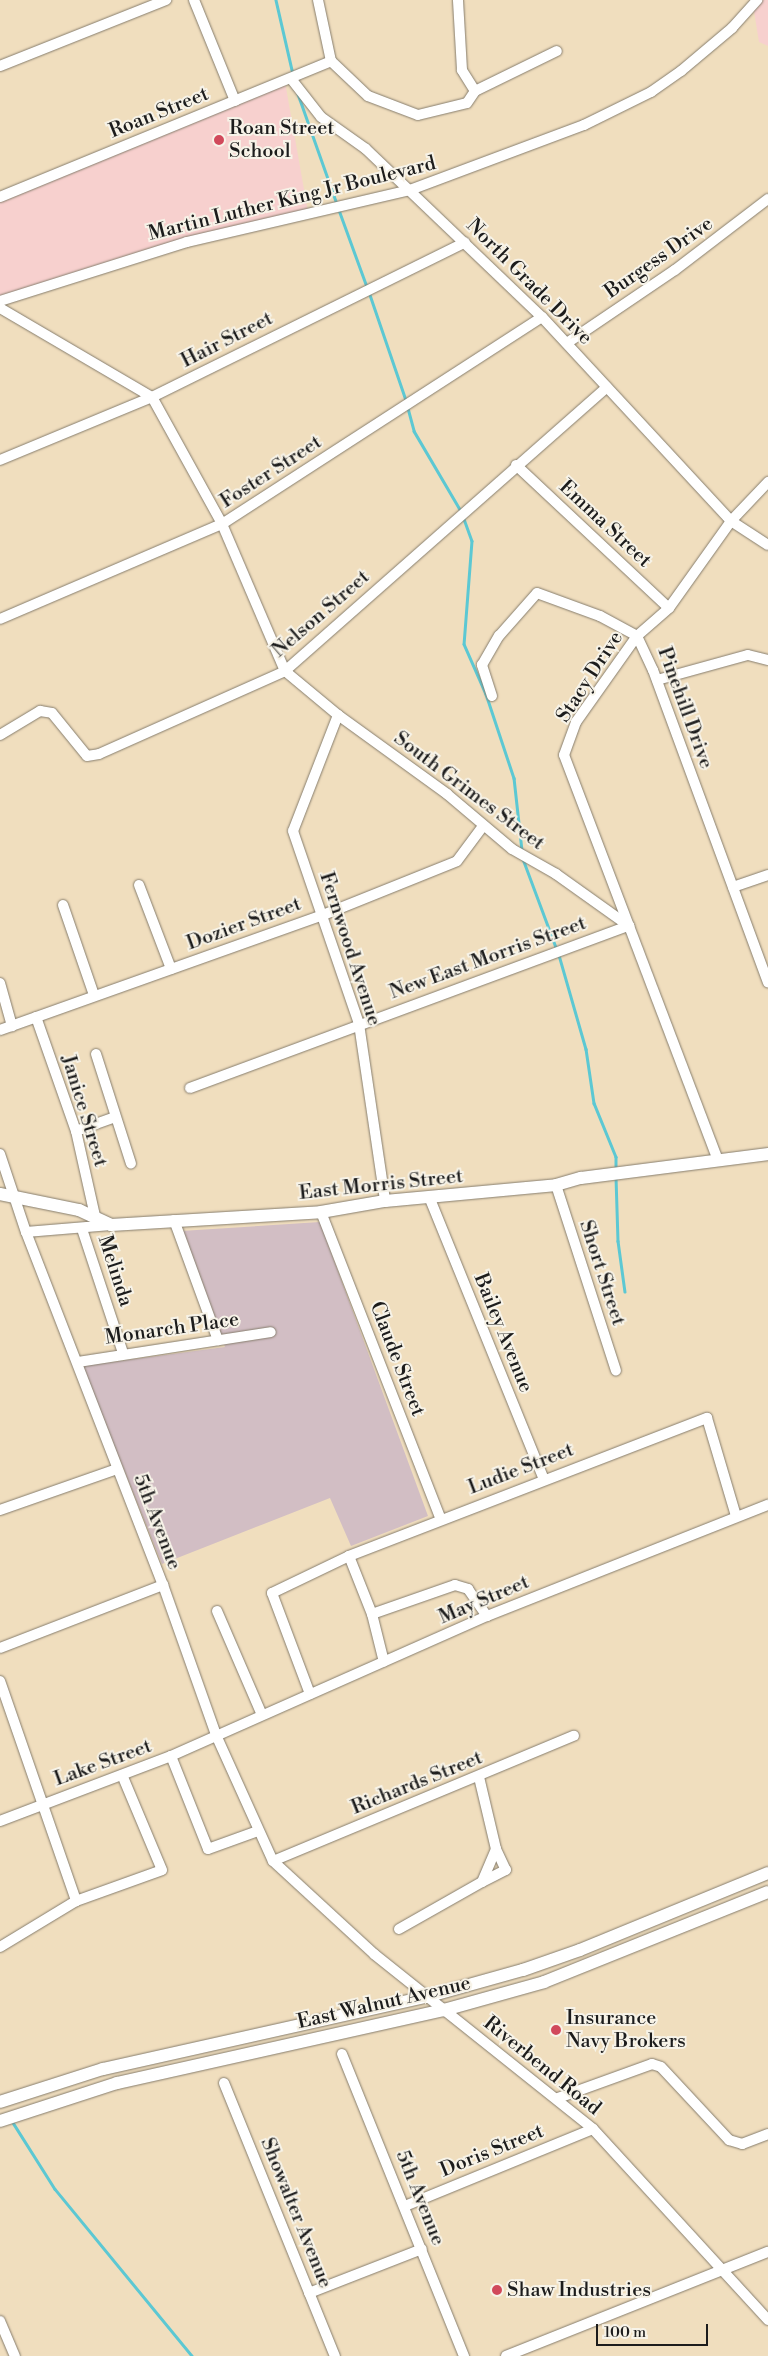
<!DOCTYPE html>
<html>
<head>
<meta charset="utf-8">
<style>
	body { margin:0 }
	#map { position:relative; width:768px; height:2356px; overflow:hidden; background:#f0debe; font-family:"Libre Bodoni",serif }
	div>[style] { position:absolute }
	.built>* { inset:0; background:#f7d0ce }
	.industrial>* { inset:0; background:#d2bec4 }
	.stream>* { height:2.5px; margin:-1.25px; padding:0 1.25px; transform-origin:1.25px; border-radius:1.25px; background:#5cc8d3 }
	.roads { filter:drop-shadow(0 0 1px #867d6d) drop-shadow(0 0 1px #867d6d) }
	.minor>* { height:10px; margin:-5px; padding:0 5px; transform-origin:5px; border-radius:5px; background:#fff }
	.major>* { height:12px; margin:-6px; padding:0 6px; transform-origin:6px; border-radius:6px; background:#fff }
	.dots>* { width:14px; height:14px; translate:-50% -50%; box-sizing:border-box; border:2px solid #f7f3e8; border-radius:50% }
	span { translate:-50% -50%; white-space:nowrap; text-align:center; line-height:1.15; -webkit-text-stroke:4px #f7f3e8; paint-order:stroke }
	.street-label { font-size:20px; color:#1c1c1c }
	.poi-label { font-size:20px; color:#1c1c1c }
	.left { translate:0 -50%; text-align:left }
	.scale { position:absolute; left:596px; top:2324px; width:112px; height:22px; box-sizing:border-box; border:2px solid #1c1c1c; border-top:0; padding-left:6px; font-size:15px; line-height:18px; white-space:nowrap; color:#1c1c1c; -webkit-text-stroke:4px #f7f3e8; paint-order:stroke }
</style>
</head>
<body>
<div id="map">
	<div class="built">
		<i style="clip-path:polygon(757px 0,768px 0,768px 46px,759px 42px,753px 5px)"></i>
		<i style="clip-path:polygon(285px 82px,308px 212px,237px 229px,0 301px,0 198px)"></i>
	</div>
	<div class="industrial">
		<i style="clip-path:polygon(320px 1222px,428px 1516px,351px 1546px,330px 1498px,162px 1564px,82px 1366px,225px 1347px,181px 1231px)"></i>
	</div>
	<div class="stream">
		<i style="left:276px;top:0;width:76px;rotate:77.1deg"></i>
		<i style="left:298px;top:94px;width:117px;rotate:70.5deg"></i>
		<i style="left:339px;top:210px;width:82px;rotate:70deg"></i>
		<i style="left:369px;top:292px;width:114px;rotate:71.1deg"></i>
		<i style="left:408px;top:408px;width:24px;rotate:75deg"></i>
		<i style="left:414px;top:431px;width:93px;rotate:59.6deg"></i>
		<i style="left:464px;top:519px;width:23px;rotate:70deg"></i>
		<i style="left:472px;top:541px;width:103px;rotate:94.4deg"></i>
		<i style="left:464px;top:644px;width:55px;rotate:66.3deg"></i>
		<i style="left:486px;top:694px;width:89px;rotate:71.6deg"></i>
		<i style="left:514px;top:778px;width:73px;rotate:83.7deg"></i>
		<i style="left:523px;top:859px;width:97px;rotate:69.5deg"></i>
		<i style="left:559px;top:955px;width:98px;rotate:74deg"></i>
		<i style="left:586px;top:1049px;width:55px;rotate:81.6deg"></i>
		<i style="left:594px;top:1103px;width:58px;rotate:67.8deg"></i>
		<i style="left:616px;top:1157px;width:12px;rotate:90deg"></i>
		<i style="left:616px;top:1177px;width:64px;rotate:88.2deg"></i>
		<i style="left:618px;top:1241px;width:51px;rotate:82.2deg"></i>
		<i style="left:12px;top:2121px;width:80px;rotate:57.7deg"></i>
		<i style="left:55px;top:2189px;width:216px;rotate:50.6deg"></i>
	</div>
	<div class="roads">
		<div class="minor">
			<i style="left:194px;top:0;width:109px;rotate:67.9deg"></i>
			<i style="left:318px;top:0;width:62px;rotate:78deg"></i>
			<i style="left:331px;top:61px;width:51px;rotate:43.4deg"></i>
			<i style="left:368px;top:96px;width:53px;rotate:20.8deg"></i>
			<i style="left:418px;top:115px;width:50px;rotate:-13.8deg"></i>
			<i style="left:467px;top:103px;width:14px;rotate:-56deg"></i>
			<i style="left:475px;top:91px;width:25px;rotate:-122deg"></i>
			<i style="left:462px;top:70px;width:70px;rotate:-93.3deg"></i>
			<i style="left:0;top:66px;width:179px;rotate:-21.7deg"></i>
			<i style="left:292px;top:80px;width:47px;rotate:51.9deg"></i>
			<i style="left:321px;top:117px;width:55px;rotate:35.4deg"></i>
			<i style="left:366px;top:149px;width:243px;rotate:43.7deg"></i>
			<i style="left:542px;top:317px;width:278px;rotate:47.2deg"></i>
			<i style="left:731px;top:521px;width:44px;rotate:33deg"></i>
			<i style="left:475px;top:91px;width:91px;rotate:-26deg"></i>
			<i style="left:0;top:197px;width:358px;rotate:-22.3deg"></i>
			<i style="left:0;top:301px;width:196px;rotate:-17.5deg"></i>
			<i style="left:187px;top:242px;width:229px;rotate:-13.1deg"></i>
			<i style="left:410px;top:190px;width:186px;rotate:-20.5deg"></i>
			<i style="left:584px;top:125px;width:75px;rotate:-26.2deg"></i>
			<i style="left:651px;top:92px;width:37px;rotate:-35deg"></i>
			<i style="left:681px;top:71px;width:67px;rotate:-40.1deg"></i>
			<i style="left:732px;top:28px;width:38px;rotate:-48deg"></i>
			<i style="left:0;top:308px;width:176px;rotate:30.4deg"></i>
			<i style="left:152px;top:397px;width:145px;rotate:61.1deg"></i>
			<i style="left:222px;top:524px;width:160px;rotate:66.8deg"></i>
			<i style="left:285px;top:671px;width:69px;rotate:39.7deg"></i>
			<i style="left:338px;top:715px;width:135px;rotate:35.9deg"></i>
			<i style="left:447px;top:794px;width:85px;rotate:40.2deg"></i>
			<i style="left:512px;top:849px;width:51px;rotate:29.6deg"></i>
			<i style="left:556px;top:874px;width:90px;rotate:35.5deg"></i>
			<i style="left:629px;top:926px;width:250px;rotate:69.2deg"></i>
			<i style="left:567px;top:343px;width:130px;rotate:-34.1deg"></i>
			<i style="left:675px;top:270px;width:117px;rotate:-37.4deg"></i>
			<i style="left:0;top:460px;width:165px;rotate:-22.5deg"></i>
			<i style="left:152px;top:397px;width:349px;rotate:-26.3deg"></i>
			<i style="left:516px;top:465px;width:209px;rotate:43.1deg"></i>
			<i style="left:0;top:619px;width:241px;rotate:-23.2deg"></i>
			<i style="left:222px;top:524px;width:381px;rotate:-32.9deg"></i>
			<i style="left:657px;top:680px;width:94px;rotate:-15.4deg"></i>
			<i style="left:748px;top:655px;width:21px;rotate:14deg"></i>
			<i style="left:492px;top:696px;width:33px;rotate:-108deg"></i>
			<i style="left:482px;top:665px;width:34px;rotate:-60deg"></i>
			<i style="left:499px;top:636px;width:57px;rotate:-48.5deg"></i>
			<i style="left:537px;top:593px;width:67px;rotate:20.1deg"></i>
			<i style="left:600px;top:616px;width:42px;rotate:28.4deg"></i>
			<i style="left:637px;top:636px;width:38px;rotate:65deg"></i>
			<i style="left:653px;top:670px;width:333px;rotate:69.8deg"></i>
			<i style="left:338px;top:715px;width:124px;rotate:111.2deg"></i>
			<i style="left:293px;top:831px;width:204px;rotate:71.1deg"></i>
			<i style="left:359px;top:1024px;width:179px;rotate:81.6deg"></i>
			<i style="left:0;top:735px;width:47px;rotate:-31deg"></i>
			<i style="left:40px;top:711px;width:12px;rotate:9deg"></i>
			<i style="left:52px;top:713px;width:55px;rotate:50.9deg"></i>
			<i style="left:87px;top:756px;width:12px;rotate:-9deg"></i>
			<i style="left:99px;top:754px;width:204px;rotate:-24deg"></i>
			<i style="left:285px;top:671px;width:429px;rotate:-41.4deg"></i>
			<i style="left:139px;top:885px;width:90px;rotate:69.1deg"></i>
			<i style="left:733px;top:887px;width:37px;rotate:-19deg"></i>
			<i style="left:63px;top:905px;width:95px;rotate:71deg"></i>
			<i style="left:0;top:983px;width:45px;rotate:74.4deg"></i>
			<i style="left:36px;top:1017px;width:121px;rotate:70.7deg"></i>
			<i style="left:76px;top:1131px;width:87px;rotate:77.4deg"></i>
			<i style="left:0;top:1030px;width:343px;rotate:-19.6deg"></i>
			<i style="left:323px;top:915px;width:144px;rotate:-21.9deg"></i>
			<i style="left:457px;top:861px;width:44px;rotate:-53.4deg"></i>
			<i style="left:96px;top:1054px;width:115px;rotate:72.3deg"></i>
			<i style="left:190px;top:1088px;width:468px;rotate:-20.3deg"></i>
			<i style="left:629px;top:926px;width:183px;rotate:-110.8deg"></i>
			<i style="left:564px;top:755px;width:35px;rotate:-70deg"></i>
			<i style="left:576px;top:722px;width:105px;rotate:-54.7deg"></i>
			<i style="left:637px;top:636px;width:43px;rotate:-41.2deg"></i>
			<i style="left:669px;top:608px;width:107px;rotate:-54.5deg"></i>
			<i style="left:731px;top:521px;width:54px;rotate:-46.5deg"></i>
			<i style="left:76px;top:1131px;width:41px;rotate:-19.7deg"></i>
			<i style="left:0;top:1154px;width:82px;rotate:71.6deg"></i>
			<i style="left:26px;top:1232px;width:379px;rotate:68.8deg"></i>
			<i style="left:163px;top:1585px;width:159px;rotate:70.5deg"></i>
			<i style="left:216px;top:1735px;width:138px;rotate:65.7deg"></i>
			<i style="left:273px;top:1861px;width:137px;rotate:42.6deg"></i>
			<i style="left:374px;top:1954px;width:280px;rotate:38.6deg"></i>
			<i style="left:593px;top:2129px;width:259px;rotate:47.5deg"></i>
			<i style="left:556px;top:1185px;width:195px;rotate:72.1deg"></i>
			<i style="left:430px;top:1199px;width:303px;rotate:67.9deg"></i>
			<i style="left:321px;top:1212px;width:328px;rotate:68.7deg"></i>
			<i style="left:174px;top:1220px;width:128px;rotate:69.9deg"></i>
			<i style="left:82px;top:1229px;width:131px;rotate:71.7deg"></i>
			<i style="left:26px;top:1232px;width:85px;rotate:-4.7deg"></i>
			<i style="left:78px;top:1362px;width:195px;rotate:-8.8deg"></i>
			<i style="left:0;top:1510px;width:124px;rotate:-19.3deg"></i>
			<i style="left:349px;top:1556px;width:62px;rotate:68.4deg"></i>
			<i style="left:372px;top:1614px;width:49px;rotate:76deg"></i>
			<i style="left:217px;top:1611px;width:113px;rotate:66.6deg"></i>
			<i style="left:372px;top:1614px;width:88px;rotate:-19.3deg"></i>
			<i style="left:455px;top:1585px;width:14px;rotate:17deg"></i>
			<i style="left:468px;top:1589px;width:33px;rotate:55deg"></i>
			<i style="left:0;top:1648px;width:175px;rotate:-21.1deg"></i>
			<i style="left:0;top:1681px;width:233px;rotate:70.9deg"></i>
			<i style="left:310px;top:1694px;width:108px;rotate:-110.6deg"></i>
			<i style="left:272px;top:1593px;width:85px;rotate:-25.7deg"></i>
			<i style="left:349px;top:1556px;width:384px;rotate:-21.1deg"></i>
			<i style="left:707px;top:1418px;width:102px;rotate:73.5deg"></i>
			<i style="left:171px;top:1756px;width:100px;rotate:68.3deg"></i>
			<i style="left:208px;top:1849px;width:53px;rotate:-19.8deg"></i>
			<i style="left:0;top:1821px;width:183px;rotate:-20.8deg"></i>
			<i style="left:171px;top:1756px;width:346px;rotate:-23.9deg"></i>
			<i style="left:487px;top:1616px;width:302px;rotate:-21.6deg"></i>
			<i style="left:496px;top:1849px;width:23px;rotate:65deg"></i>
			<i style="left:273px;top:1861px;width:326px;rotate:-22.6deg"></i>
			<i style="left:482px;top:1882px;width:27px;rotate:-27deg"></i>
			<i style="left:399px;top:1929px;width:95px;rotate:-29.5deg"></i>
			<i style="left:482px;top:1882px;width:36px;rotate:-67deg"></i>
			<i style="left:496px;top:1849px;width:74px;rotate:-103.3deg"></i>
			<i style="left:0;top:1947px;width:89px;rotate:-31.2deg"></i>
			<i style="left:76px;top:1901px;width:91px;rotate:-19.8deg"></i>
			<i style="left:162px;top:1870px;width:103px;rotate:-112.8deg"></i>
			<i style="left:342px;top:2054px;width:326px;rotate:68deg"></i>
			<i style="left:224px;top:2083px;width:295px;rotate:67.9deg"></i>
			<i style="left:558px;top:2098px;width:100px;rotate:-19.9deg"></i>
			<i style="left:652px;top:2064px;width:9px;rotate:18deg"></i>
			<i style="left:661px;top:2067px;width:100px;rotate:47deg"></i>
			<i style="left:729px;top:2140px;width:14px;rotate:17deg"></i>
			<i style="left:742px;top:2144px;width:28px;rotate:-21deg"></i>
			<i style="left:405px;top:2206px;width:203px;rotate:-22.3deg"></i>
			<i style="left:309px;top:2293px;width:121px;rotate:-21.3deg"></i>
			<i style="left:0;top:2321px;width:38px;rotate:67deg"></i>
			<i style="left:506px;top:2356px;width:282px;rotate:-21.7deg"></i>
		</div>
		<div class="major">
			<i style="left:0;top:1194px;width:81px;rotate:11.4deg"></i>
			<i style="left:79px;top:1210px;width:35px;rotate:25deg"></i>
			<i style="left:111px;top:1225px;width:210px;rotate:-3.5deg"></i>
			<i style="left:321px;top:1212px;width:65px;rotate:-9.8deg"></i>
			<i style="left:385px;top:1201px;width:172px;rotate:-5.3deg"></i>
			<i style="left:556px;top:1185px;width:26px;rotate:-16deg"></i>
			<i style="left:581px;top:1178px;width:189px;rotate:-7.3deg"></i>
			<i style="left:0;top:2102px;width:108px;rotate:-17.8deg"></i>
			<i style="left:103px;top:2069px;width:331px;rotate:-12.6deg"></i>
			<i style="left:426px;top:1997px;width:101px;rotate:-15.6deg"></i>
			<i style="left:523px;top:1970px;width:60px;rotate:-19.3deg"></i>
			<i style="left:580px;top:1950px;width:203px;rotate:-22.3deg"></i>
			<i style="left:0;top:2121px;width:123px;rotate:-18deg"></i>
			<i style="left:117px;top:2083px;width:335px;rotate:-12.6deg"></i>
			<i style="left:444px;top:2010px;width:104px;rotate:-15.6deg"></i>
			<i style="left:544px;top:1982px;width:241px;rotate:-21.9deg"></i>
		</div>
	</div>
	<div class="dots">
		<i style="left:219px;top:140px;background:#d1495b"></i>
		<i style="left:556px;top:2030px;background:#d1495b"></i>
		<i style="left:497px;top:2290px;background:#d1495b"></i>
	</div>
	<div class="street-label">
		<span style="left:159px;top:113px;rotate:-22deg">Roan Street</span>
		<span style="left:292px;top:199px;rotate:-14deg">Martin Luther King Jr Boulevard</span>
		<span style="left:659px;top:258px;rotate:-35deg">Burgess Drive</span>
		<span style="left:529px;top:282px;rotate:45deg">North Grade Drive</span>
		<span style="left:227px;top:340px;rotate:-27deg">Hair Street</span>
		<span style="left:271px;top:472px;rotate:-33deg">Foster Street</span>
		<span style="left:605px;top:524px;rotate:43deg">Emma Street</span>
		<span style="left:321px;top:614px;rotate:-41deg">Nelson Street</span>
		<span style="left:590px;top:677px;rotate:-57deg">Stacy Drive</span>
		<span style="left:685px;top:708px;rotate:70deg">Pinehill Drive</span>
		<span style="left:469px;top:791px;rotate:37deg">South Grimes Street</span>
		<span style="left:244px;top:924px;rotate:-20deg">Dozier Street</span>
		<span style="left:350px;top:949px;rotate:72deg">Fernwood Avenue</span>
		<span style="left:488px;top:958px;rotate:-20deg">New East Morris Street</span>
		<span style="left:84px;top:1111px;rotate:73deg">Janice Street</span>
		<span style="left:381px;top:1185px;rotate:-6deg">East Morris Street</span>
		<span style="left:115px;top:1271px;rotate:72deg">Melinda</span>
		<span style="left:602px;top:1273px;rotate:72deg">Short Street</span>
		<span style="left:172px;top:1329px;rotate:-8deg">Monarch Place</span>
		<span style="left:503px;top:1333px;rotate:68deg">Bailey Avenue</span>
		<span style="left:397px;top:1359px;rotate:69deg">Claude Street</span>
		<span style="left:521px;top:1469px;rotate:-21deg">Ludie Street</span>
		<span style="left:157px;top:1522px;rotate:69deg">5th Avenue</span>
		<span style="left:484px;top:1600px;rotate:-23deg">May Street</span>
		<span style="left:103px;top:1763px;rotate:-20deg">Lake Street</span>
		<span style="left:417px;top:1783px;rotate:-22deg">Richards Street</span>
		<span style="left:384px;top:2003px;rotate:-13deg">East Walnut Avenue</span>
		<span style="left:542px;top:2066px;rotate:39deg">Riverbend Road</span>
		<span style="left:492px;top:2151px;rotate:-22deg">Doris Street</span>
		<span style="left:420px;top:2198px;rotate:68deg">5th Avenue</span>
		<span style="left:296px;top:2213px;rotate:68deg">Showalter Avenue</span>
	</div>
	<div class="poi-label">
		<span class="left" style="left:229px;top:140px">Roan Street<br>School</span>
		<span class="left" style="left:566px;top:2030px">Insurance<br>Navy Brokers</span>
		<span class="left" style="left:507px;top:2290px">Shaw Industries</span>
	</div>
	<div class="scale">100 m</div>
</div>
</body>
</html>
